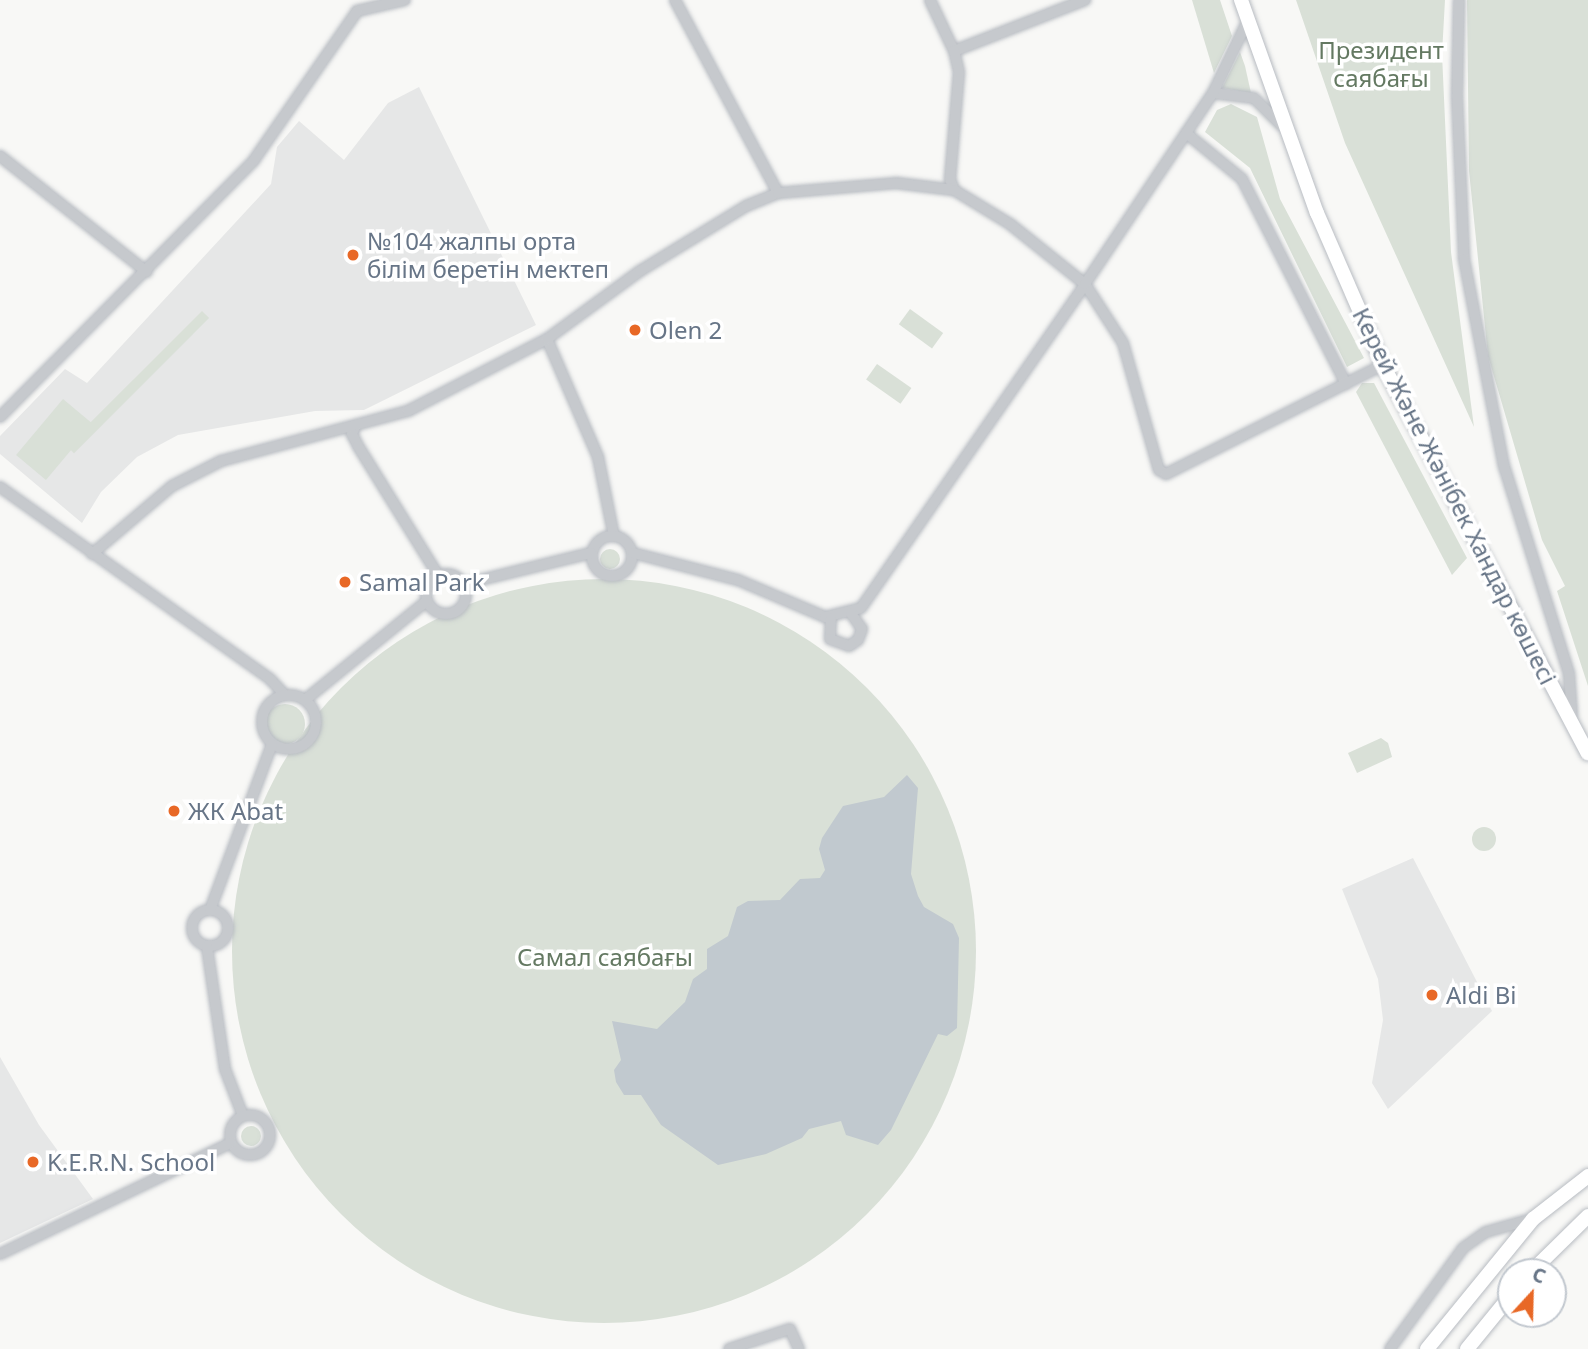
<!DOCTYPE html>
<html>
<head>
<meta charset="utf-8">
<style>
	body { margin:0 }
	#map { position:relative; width:1588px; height:1349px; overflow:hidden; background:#f8f8f6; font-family:"Noto Sans",sans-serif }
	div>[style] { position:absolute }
	.built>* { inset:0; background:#e6e7e7 }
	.green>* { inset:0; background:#d9e0d7; transform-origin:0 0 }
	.round { border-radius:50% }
	.water>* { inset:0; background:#c1c9cf }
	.roads { filter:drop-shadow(0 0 2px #b8bcc2) drop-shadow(0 0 2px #b8bcc2) }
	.minor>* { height:10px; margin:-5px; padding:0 5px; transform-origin:5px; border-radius:5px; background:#c6c9cd }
	.minor>.ring { margin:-5px; padding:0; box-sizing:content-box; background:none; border:10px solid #c6c9cd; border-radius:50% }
	.secondary>* { height:14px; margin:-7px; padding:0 7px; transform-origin:7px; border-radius:7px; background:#fff }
	.dots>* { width:19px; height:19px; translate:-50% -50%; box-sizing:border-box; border:4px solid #fff; border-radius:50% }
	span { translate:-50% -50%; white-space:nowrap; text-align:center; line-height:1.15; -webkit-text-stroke:7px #fff; paint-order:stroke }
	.park-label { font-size:24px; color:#647962 }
	.poi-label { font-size:24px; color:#677587 }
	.left { translate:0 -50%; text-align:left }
	.street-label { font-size:24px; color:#677587 }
	.north { position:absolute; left:1497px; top:1258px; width:70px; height:70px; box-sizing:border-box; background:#fff; border:2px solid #c2c8cf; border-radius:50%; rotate:22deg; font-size:19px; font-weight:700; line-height:28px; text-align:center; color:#677587 }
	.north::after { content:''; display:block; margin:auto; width:24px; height:32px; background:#e86826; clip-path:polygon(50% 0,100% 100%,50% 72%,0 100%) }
</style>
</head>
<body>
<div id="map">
	<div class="built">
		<i style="clip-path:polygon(419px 87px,536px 325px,364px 410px,315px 411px,178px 435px,137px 457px,101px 492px,82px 523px,0 454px,0 436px,65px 369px,87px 383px,271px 184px,277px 147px,299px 121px,344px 160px,388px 103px)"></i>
		<i style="clip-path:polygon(1413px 858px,1492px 1011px,1388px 1109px,1372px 1083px,1383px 1020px,1378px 979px,1342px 889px)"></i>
		<i style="clip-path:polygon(0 1057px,39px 1125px,93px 1199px,0 1243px)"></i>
	</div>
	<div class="green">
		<i style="clip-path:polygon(1192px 0,1220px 0,1232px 36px,1214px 73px)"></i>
		<i style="clip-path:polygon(1296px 0,1445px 0,1442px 54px,1451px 252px,1474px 427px,1345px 143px)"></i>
		<i style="clip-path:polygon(1467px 0,1588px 0,1588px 686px,1557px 591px,1565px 586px,1542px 540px,1488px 356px,1469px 171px)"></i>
		<i style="clip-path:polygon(1240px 52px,1245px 66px,1251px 93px,1222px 88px)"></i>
		<i style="clip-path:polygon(1231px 104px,1257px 117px,1280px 199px,1364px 358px,1347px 367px,1250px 168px,1205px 132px,1217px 110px)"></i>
		<i style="left:910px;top:309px;width:41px;height:19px;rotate:36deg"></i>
		<i style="left:202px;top:311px;width:10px;height:191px;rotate:45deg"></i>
		<i style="left:877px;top:364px;width:42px;height:19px;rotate:35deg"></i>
		<i style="clip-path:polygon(1362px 383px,1374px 383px,1467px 558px,1452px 575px,1356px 392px)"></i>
		<i style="left:63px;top:399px;width:39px;height:73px;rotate:40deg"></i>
		<i class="round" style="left:600px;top:549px;width:20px;height:20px"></i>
		<i class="round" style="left:232px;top:579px;width:744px;height:744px"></i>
		<i class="round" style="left:265px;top:704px;width:40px;height:40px"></i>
		<i style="clip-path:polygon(1381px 738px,1388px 743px,1392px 757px,1357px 773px,1348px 753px)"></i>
		<i class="round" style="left:1472px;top:827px;width:24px;height:24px"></i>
		<i class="round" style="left:241px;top:1126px;width:20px;height:20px"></i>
	</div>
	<div class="water">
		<i style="clip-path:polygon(907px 775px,918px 788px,911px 874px,918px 896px,924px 907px,953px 924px,959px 938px,957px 1028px,947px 1036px,938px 1034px,891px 1130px,878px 1145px,846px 1135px,841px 1121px,809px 1129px,802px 1138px,766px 1154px,718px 1165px,661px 1125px,641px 1095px,624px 1095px,616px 1082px,614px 1070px,621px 1060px,612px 1021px,657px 1029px,685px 1002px,693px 979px,707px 969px,707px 949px,728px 936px,737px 907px,748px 901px,780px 900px,800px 879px,820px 878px,825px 870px,819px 849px,822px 838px,843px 806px,884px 797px)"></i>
	</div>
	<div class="roads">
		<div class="minor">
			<i style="left:675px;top:0;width:219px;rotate:61.9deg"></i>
			<i style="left:930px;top:0;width:56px;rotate:64.8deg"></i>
			<i style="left:954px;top:51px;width:141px;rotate:-21.3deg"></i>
			<i style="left:1459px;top:0;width:96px;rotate:91.2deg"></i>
			<i style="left:1457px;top:96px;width:163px;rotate:87.5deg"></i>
			<i style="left:1464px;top:259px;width:211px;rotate:79.1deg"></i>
			<i style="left:1504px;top:466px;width:218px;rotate:72.6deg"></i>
			<i style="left:1569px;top:674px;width:42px;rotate:85.9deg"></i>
			<i style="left:357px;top:11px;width:49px;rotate:-12.9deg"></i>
			<i style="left:1213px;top:93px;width:41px;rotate:7deg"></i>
			<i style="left:1254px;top:98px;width:45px;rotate:45deg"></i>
			<i style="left:1186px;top:133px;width:72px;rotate:39.4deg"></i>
			<i style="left:1242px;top:179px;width:230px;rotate:63.1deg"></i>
			<i style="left:0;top:156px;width:187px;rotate:38.3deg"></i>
			<i style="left:954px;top:190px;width:12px;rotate:-110deg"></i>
			<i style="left:950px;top:179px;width:107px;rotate:-85.2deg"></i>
			<i style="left:959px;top:72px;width:22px;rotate:-103deg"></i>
			<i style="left:547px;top:339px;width:129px;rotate:66.6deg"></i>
			<i style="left:598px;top:457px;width:81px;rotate:78.6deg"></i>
			<i style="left:0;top:417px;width:361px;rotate:-45.3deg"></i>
			<i style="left:254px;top:160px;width:181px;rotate:-55.3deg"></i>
			<i style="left:355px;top:427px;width:8px;rotate:113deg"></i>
			<i style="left:352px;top:434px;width:13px;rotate:63deg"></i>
			<i style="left:358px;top:446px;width:152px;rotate:58.2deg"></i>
			<i style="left:0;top:487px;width:331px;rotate:35.4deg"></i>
			<i style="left:270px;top:679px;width:22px;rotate:47deg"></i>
			<i class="ring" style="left:592px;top:536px;width:30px;height:30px"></i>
			<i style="left:633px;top:553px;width:108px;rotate:14.4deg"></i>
			<i style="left:738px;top:580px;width:95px;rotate:23deg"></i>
			<i style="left:825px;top:617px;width:37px;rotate:-14deg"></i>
			<i style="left:861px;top:608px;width:394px;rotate:-55.3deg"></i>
			<i style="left:1085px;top:284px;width:70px;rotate:57.2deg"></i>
			<i style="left:1123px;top:343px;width:132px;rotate:74.2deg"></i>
			<i style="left:1159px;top:470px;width:8px;rotate:30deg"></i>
			<i style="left:1166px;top:474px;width:243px;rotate:-26.7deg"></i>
			<i style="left:92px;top:554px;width:105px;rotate:-40.4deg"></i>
			<i style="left:172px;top:486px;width:55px;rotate:-27deg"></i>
			<i style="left:221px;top:461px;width:194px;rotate:-15deg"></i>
			<i style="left:408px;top:411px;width:157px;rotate:-27.4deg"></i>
			<i style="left:547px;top:339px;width:115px;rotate:-36.2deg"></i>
			<i style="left:640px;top:271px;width:124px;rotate:-31.5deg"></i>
			<i style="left:746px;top:206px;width:35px;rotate:-22deg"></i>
			<i style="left:778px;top:193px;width:118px;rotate:-4.8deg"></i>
			<i style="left:896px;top:183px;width:58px;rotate:6.9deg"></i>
			<i style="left:954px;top:190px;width:66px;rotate:31.3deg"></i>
			<i style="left:1010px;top:224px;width:96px;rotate:38.7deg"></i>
			<i style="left:1085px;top:284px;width:230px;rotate:-56.2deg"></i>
			<i style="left:1213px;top:93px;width:81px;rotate:-64.4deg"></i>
			<i class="ring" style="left:426px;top:574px;width:30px;height:30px"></i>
			<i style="left:464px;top:584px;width:131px;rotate:-13.7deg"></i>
			<i style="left:831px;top:618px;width:21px;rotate:93deg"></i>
			<i style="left:830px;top:639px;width:20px;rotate:20deg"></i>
			<i style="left:849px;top:646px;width:11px;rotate:-34deg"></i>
			<i style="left:858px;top:640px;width:12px;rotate:-70deg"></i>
			<i style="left:862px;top:629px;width:19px;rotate:-125deg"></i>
			<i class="ring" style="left:262px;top:695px;width:44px;height:44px"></i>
			<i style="left:305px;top:700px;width:157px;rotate:-39.1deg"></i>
			<i class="ring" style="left:192px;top:910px;width:26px;height:26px"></i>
			<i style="left:210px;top:910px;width:177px;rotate:-69.5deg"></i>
			<i style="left:207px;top:947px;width:123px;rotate:81.6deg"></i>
			<i style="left:225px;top:1069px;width:50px;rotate:69deg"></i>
			<i class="ring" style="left:230px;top:1115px;width:30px;height:30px"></i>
			<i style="left:0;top:1254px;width:256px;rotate:-25.7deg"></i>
			<i style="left:729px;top:1349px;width:64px;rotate:-18.2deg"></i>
			<i style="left:790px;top:1329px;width:22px;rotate:66deg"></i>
			<i style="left:1390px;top:1349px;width:125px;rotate:-54.1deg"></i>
			<i style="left:1463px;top:1248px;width:28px;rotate:-35deg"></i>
			<i style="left:1486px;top:1232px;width:48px;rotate:-15.8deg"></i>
		</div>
		<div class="secondary">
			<i style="left:1241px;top:0;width:226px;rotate:70.4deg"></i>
			<i style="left:1317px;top:213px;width:166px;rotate:66.5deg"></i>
			<i style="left:1383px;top:365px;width:439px;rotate:62.2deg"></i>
			<i style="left:1531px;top:1272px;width:80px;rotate:-44.5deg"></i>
			<i style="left:1427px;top:1349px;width:168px;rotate:-50.8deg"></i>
			<i style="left:1533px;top:1219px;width:70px;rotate:-38deg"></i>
			<i style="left:1467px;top:1349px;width:70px;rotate:-50.8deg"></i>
		</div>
	</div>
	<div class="dots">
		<i style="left:353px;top:255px;background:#e86826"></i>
		<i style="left:635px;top:330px;background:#e86826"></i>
		<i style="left:345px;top:582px;background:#e86826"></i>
		<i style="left:174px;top:811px;background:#e86826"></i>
		<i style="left:1432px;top:995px;background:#e86826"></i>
		<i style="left:33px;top:1162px;background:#e86826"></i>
	</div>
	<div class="park-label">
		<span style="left:1381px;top:64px">Президент<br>саябағы</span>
		<span style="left:605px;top:957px">Самал саябағы</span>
	</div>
	<div class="poi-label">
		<span class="left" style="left:367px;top:255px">№104 жалпы орта<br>білім беретін мектеп</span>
		<span class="left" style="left:649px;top:330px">Olen 2</span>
		<span class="left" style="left:359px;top:582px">Samal Park</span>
		<span class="left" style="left:188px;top:811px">ЖК Abat</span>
		<span class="left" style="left:1446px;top:995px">Aldi Bi</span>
		<span class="left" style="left:47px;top:1162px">K.E.R.N. School</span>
	</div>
	<div class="street-label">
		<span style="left:1455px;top:496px;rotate:63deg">Керей Және Жәнібек Хандар көшесі</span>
	</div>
	<div class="north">С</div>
</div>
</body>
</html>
